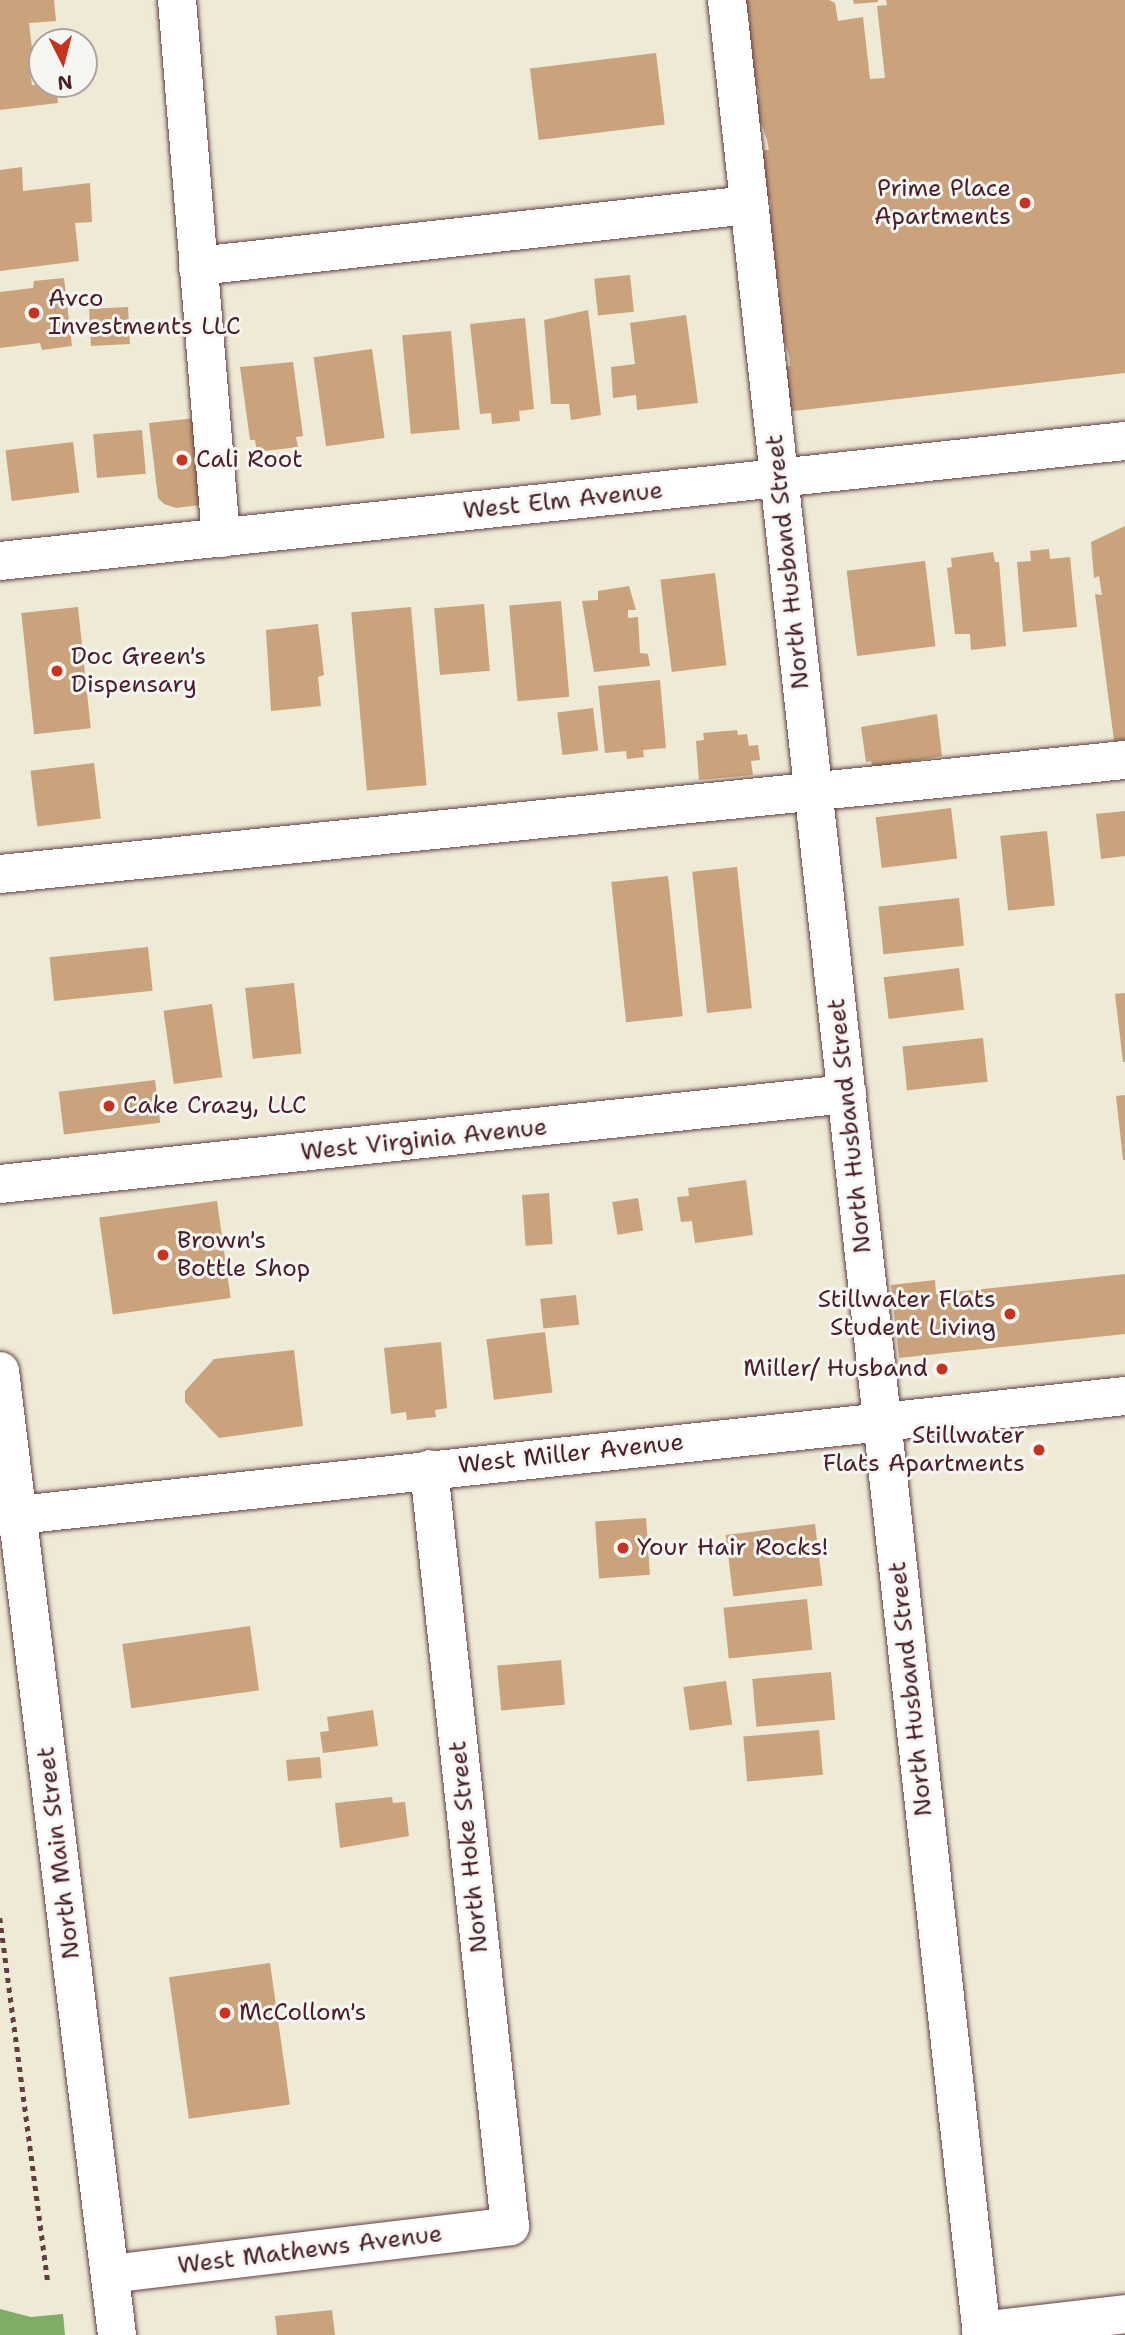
<!DOCTYPE html>
<html>
<head>
<meta charset="utf-8">
<style>
	body { margin:0 }
	#map { position:relative; width:1125px; height:2335px; overflow:hidden; background:#eeead5; font-family:"Shantell Sans",sans-serif }
	div>[style] { position:absolute }
	.forest>* { inset:0; background:#7fad66 }
	.building>* { inset:0; background:#caa27c; transform-origin:0 0 }
	.path>* { height:4.5px; margin-top:-2.25px; transform-origin:0; background:repeating-linear-gradient(90deg,#633d44 0 5px,transparent 0 10px) }
	.roads { filter:drop-shadow(0 0 2px #633d44) drop-shadow(0 0 2px #633d44) }
	.minor>* { height:38px; margin:-19px; padding:0 19px; transform-origin:19px; border-radius:19px; background:#fff }
	.major>* { height:38px; margin:-19px; padding:0 19px; transform-origin:19px; border-radius:19px; background:#fff }
	.dots>* { width:19px; height:19px; translate:-50% -50%; box-sizing:border-box; border:4px solid #f6f6f2; border-radius:50% }
	span { translate:-50% -50%; white-space:nowrap; text-align:center; line-height:1.15; -webkit-text-stroke:6px #f6f6f2; paint-order:stroke }
	.poi-label { font-size:24px; color:#4a1f2b }
	.right { translate:-100% -50%; text-align:right }
	.left { translate:0 -50%; text-align:left }
	.street-label { font-size:24px; color:#4a1f2b }
	.north { position:absolute; left:28px; top:28px; width:70px; height:70px; box-sizing:border-box; background:#f6f6f2; border:2px solid #b1a0a2; border-radius:50%; rotate:174deg; font-size:19px; font-weight:700; line-height:28px; text-align:center; color:#4a1f2b }
	.north::after { content:''; display:block; margin:auto; width:24px; height:32px; background:#c8321e; clip-path:polygon(50% 0,100% 100%,50% 72%,0 100%) }
</style>
</head>
<body>
<div id="map">
	<div class="forest">
		<i style="clip-path:polygon(0 2309px,31px 2317px,63px 2314px,65px 2335px,0 2335px)"></i>
	</div>
	<div class="building">
		<i style="clip-path:polygon(0 0,54px 0,56px 21px,29px 23px,34px 65px,29px 65px,32px 85px,56px 84px,58px 103px,0 110px)"></i>
		<i style="clip-path:polygon(737px 0,829px 0,835px 3px,838px 21px,863px 17px,870px 79px,885px 78px,877px 6px,887px 5px,886px 0,1125px 0,1125px 373px,785px 412px,779px 367px,790px 366px,789px 355px,784px 341px,776px 342px,771px 293px,780px 292px,779px 282px,770px 283px,762px 210px,771px 209px,770px 199px,761px 201px,755px 151px,769px 150px,767px 140px,762px 125px,753px 126px,750px 99px,759px 98px,758px 88px,750px 89px,743px 26px,750px 25px,749px 15px,739px 16px)"></i>
		<i style="clip-path:polygon(853px 0,878px 0,878px 2px,854px 4px)"></i>
		<i style="left:656px;top:53px;width:72px;height:127px;rotate:83deg"></i>
		<i style="clip-path:polygon(22px 167px,23px 191px,90px 183px,92px 222px,75px 223px,79px 261px,0 271px,0 170px)"></i>
		<i style="left:630px;top:275px;width:37px;height:36px;rotate:84deg"></i>
		<i style="clip-path:polygon(64px 278px,72px 346px,42px 350px,40px 343px,0 348px,0 292px,33px 288px,34px 281px)"></i>
		<i style="left:128px;top:307px;width:37px;height:39px;rotate:87deg"></i>
		<i style="clip-path:polygon(588px 310px,601px 415px,571px 420px,569px 404px,551px 404px,544px 320px)"></i>
		<i style="clip-path:polygon(686px 315px,698px 403px,637px 410px,636px 395px,613px 398px,611px 367px,635px 364px,630px 323px)"></i>
		<i style="clip-path:polygon(525px 318px,534px 409px,519px 411px,520px 421px,492px 424px,491px 413px,480px 414px,470px 324px)"></i>
		<i style="left:451px;top:331px;width:99px;height:49px;rotate:85deg"></i>
		<i style="left:372px;top:349px;width:90px;height:59px;rotate:82deg"></i>
		<i style="clip-path:polygon(293px 362px,303px 436px,296px 437px,298px 447px,257px 452px,255px 440px,250px 440px,240px 367px)"></i>
		<i style="clip-path:polygon(206px 417px,215px 503px,176px 508px,164px 504px,158px 498px,149px 423px)"></i>
		<i style="left:142px;top:430px;width:44px;height:49px;rotate:85deg"></i>
		<i style="left:73px;top:442px;width:51px;height:68px;rotate:83deg"></i>
		<i style="clip-path:polygon(1125px 526px,1125px 740px,1114px 741px,1095px 594px,1102px 595px,1099px 576px,1094px 578px,1091px 542px)"></i>
		<i style="clip-path:polygon(1049px 549px,1050px 559px,1070px 557px,1077px 627px,1023px 632px,1017px 562px,1031px 561px,1030px 551px)"></i>
		<i style="clip-path:polygon(993px 552px,995px 562px,999px 562px,1006px 646px,971px 650px,970px 634px,955px 634px,947px 568px,952px 567px,951px 558px)"></i>
		<i style="left:925px;top:561px;width:86px;height:79px;rotate:83deg"></i>
		<i style="left:715px;top:573px;width:93px;height:55px;rotate:83deg"></i>
		<i style="clip-path:polygon(629px 586px,636px 610px,628px 610px,628px 618px,638px 617px,640px 653px,648px 654px,650px 666px,594px 672px,582px 601px,598px 600px,598px 591px)"></i>
		<i style="left:561px;top:601px;width:96px;height:52px;rotate:85deg"></i>
		<i style="left:484px;top:604px;width:67px;height:50px;rotate:85deg"></i>
		<i style="left:78px;top:607px;width:122px;height:57px;rotate:84deg"></i>
		<i style="left:411px;top:607px;width:179px;height:60px;rotate:85deg"></i>
		<i style="clip-path:polygon(318px 624px,324px 675px,318px 677px,321px 706px,271px 711px,266px 630px)"></i>
		<i style="clip-path:polygon(660px 680px,666px 748px,643px 750px,644px 757px,627px 759px,626px 751px,605px 753px,598px 686px)"></i>
		<i style="left:593px;top:708px;width:43px;height:36px;rotate:83deg"></i>
		<i style="clip-path:polygon(937px 714px,942px 756px,873px 768px,871px 761px,866px 762px,861px 727px)"></i>
		<i style="clip-path:polygon(737px 730px,738px 735px,747px 734px,749px 746px,758px 745px,760px 760px,751px 761px,753px 775px,699px 780px,696px 741px,704px 740px,703px 733px)"></i>
		<i style="left:94px;top:763px;width:56px;height:64px;rotate:83deg"></i>
		<i style="left:951px;top:808px;width:51px;height:76px;rotate:83deg"></i>
		<i style="clip-path:polygon(1125px 811px,1125px 856px,1101px 859px,1096px 814px)"></i>
		<i style="left:1047px;top:831px;width:75px;height:47px;rotate:84deg"></i>
		<i style="left:737px;top:867px;width:142px;height:45px;rotate:84deg"></i>
		<i style="left:668px;top:876px;width:141px;height:57px;rotate:84deg"></i>
		<i style="left:959px;top:898px;width:48px;height:81px;rotate:84deg"></i>
		<i style="left:148px;top:947px;width:44px;height:99px;rotate:84deg"></i>
		<i style="left:959px;top:968px;width:42px;height:76px;rotate:83deg"></i>
		<i style="left:294px;top:983px;width:71px;height:49px;rotate:84deg"></i>
		<i style="clip-path:polygon(1125px 993px,1125px 1062px,1123px 1062px,1115px 994px)"></i>
		<i style="left:212px;top:1004px;width:74px;height:49px;rotate:82deg"></i>
		<i style="left:983px;top:1038px;width:44px;height:81px;rotate:84deg"></i>
		<i style="left:155px;top:1080px;width:43px;height:97px;rotate:83deg"></i>
		<i style="clip-path:polygon(1125px 1095px,1125px 1160px,1123px 1160px,1116px 1096px)"></i>
		<i style="clip-path:polygon(746px 1180px,753px 1235px,695px 1243px,692px 1221px,681px 1222px,677px 1197px,689px 1196px,688px 1188px)"></i>
		<i style="left:549px;top:1193px;width:51px;height:27px;rotate:86deg"></i>
		<i style="left:638px;top:1198px;width:33px;height:26px;rotate:81deg"></i>
		<i style="left:217px;top:1201px;width:98px;height:119px;rotate:82deg"></i>
		<i style="clip-path:polygon(1125px 1274px,1125px 1334px,899px 1358px,891px 1285px,935px 1280px,936px 1294px)"></i>
		<i style="left:576px;top:1295px;width:30px;height:36px;rotate:84deg"></i>
		<i style="left:545px;top:1332px;width:61px;height:59px;rotate:83deg"></i>
		<i style="clip-path:polygon(441px 1342px,447px 1408px,435px 1410px,436px 1417px,407px 1420px,406px 1412px,391px 1414px,384px 1348px)"></i>
		<i style="clip-path:polygon(294px 1350px,303px 1426px,219px 1438px,185px 1402px,185px 1391px,214px 1359px)"></i>
		<i style="left:646px;top:1518px;width:57px;height:51px;rotate:86deg"></i>
		<i style="left:815px;top:1524px;width:62px;height:90px;rotate:83deg"></i>
		<i style="left:807px;top:1599px;width:51px;height:84px;rotate:84deg"></i>
		<i style="left:250px;top:1626px;width:65px;height:129px;rotate:82deg"></i>
		<i style="left:561px;top:1660px;width:45px;height:64px;rotate:85deg"></i>
		<i style="left:831px;top:1672px;width:48px;height:79px;rotate:85deg"></i>
		<i style="left:726px;top:1681px;width:44px;height:43px;rotate:82deg"></i>
		<i style="clip-path:polygon(373px 1710px,378px 1746px,323px 1753px,320px 1732px,329px 1731px,327px 1717px)"></i>
		<i style="left:819px;top:1730px;width:45px;height:76px;rotate:85deg"></i>
		<i style="left:320px;top:1757px;width:21px;height:34px;rotate:85deg"></i>
		<i style="clip-path:polygon(392px 1797px,393px 1803px,405px 1802px,409px 1836px,340px 1848px,335px 1803px)"></i>
		<i style="left:270px;top:1963px;width:143px;height:102px;rotate:82deg"></i>
		<i style="clip-path:polygon(332px 2310px,335px 2335px,277px 2335px,275px 2316px)"></i>
	</div>
	<div class="path">
		<i style="left:0;top:1918px;width:368px;rotate:82.5deg"></i>
	</div>
	<div class="roads">
		<div class="minor">
			<i style="left:177px;top:0;width:540px;rotate:85.32deg"></i>
			<i style="left:727px;top:0;width:2349px;rotate:83.77deg"></i>
			<i style="left:198px;top:266px;width:554px;rotate:-6.32deg"></i>
			<i style="left:0;top:561px;width:1131px;rotate:-6.09deg"></i>
			<i style="left:0;top:874px;width:1131px;rotate:-5.79deg"></i>
			<i style="left:0;top:1184px;width:852px;rotate:-6.07deg"></i>
			<i style="left:0;top:1517px;width:1131px;rotate:-6.14deg"></i>
			<i style="left:110px;top:2274px;width:403px;rotate:-6.8deg"></i>
			<i style="left:510px;top:2226px;width:761px;rotate:-96.11deg"></i>
			<i style="left:981px;top:2331px;width:145px;rotate:-6.7deg"></i>
		</div>
		<div class="major">
			<i style="left:0;top:1371px;width:971px;rotate:83.08deg"></i>
		</div>
	</div>
	<div class="dots">
		<i style="left:1025px;top:203px;background:#c8321e"></i>
		<i style="left:34px;top:313px;background:#c8321e"></i>
		<i style="left:182px;top:460px;background:#c8321e"></i>
		<i style="left:57px;top:671px;background:#c8321e"></i>
		<i style="left:109px;top:1106px;background:#c8321e"></i>
		<i style="left:163px;top:1255px;background:#c8321e"></i>
		<i style="left:1010px;top:1314px;background:#c8321e"></i>
		<i style="left:942px;top:1369px;background:#c8321e"></i>
		<i style="left:1039px;top:1450px;background:#c8321e"></i>
		<i style="left:623px;top:1548px;background:#c8321e"></i>
		<i style="left:225px;top:2013px;background:#c8321e"></i>
	</div>
	<div class="poi-label">
		<span class="right" style="left:1011px;top:203px">Prime Place<br>Apartments</span>
		<span class="left" style="left:48px;top:313px">Avco<br>Investments LLC</span>
		<span class="left" style="left:196px;top:460px">Cali Root</span>
		<span class="left" style="left:71px;top:671px">Doc Green's<br>Dispensary</span>
		<span class="left" style="left:123px;top:1106px">Cake Crazy, LLC</span>
		<span class="left" style="left:177px;top:1255px">Brown's<br>Bottle Shop</span>
		<span class="right" style="left:996px;top:1314px">Stillwater Flats<br>Student Living</span>
		<span class="right" style="left:928px;top:1369px">Miller/ Husband</span>
		<span class="right" style="left:1025px;top:1450px">Stillwater<br>Flats Apartments</span>
		<span class="left" style="left:637px;top:1548px">Your Hair Rocks!</span>
		<span class="left" style="left:239px;top:2013px">McCollom's</span>
	</div>
	<div class="street-label">
		<span style="left:563px;top:501px;rotate:-6deg">West Elm Avenue</span>
		<span style="left:788px;top:562px;rotate:-96deg">North Husband Street</span>
		<span style="left:850px;top:1126px;rotate:-96deg">North Husband Street</span>
		<span style="left:424px;top:1140px;rotate:-6deg">West Virginia Avenue</span>
		<span style="left:571px;top:1454px;rotate:-6deg">West Miller Avenue</span>
		<span style="left:911px;top:1689px;rotate:-96deg">North Husband Street</span>
		<span style="left:469px;top:1847px;rotate:-96deg">North Hoke Street</span>
		<span style="left:59px;top:1853px;rotate:-97deg">North Main Street</span>
		<span style="left:310px;top:2250px;rotate:-7deg">West Mathews Avenue</span>
	</div>
	<div class="north">N</div>
</div>
</body>
</html>
